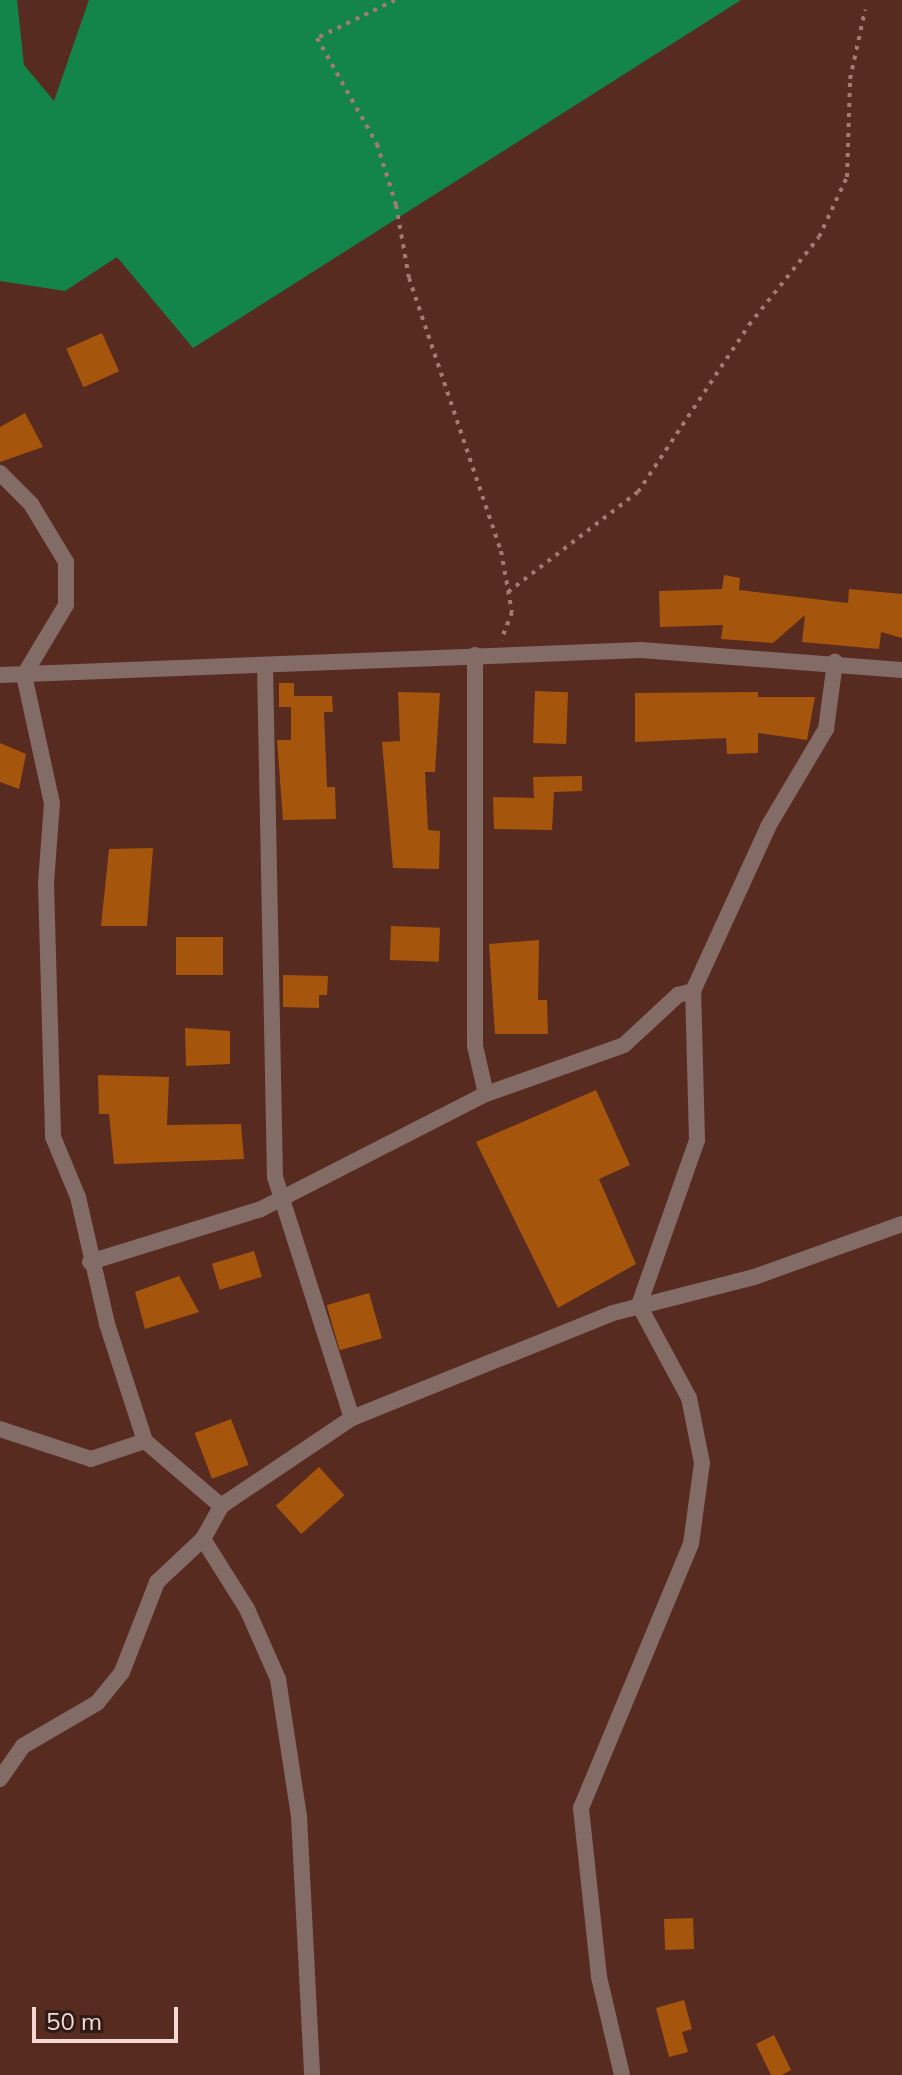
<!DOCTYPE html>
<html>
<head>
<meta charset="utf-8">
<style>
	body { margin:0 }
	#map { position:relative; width:902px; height:2075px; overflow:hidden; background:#582b21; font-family:Mulish,sans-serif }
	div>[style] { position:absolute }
	.forest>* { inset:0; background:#13844a }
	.building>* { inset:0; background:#a6550d; transform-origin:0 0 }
	.path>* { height:4px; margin-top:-2px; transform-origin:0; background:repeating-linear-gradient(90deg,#a27c74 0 4px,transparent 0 10px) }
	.minor>* { height:16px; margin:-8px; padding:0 8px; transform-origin:8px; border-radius:8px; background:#836b66 }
	.tertiary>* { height:16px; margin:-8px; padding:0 8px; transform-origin:8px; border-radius:8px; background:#836b66 }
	span { translate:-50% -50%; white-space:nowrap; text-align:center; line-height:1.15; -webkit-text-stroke:8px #2f1b16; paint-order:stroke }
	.scale { position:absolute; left:32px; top:2007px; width:146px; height:36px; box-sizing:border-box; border:4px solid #f5d8d1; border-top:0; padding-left:10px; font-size:24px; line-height:28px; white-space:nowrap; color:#f5d8d1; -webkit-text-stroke:6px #2f1b16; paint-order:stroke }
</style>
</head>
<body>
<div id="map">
	<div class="forest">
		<i style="clip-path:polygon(0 0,17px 0,24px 65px,54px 101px,89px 0,741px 0,193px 348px,117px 257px,65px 291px,0 281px)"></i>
	</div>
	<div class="building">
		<i style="left:102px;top:333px;width:42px;height:39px;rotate:66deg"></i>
		<i style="clip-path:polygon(25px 413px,43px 447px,0 462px,0 427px)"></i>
		<i style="clip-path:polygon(724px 575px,740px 578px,739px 590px,848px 603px,849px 589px,902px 594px,902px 638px,881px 632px,879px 649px,802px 642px,805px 615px,773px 643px,721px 639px,723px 625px,660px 627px,659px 591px,722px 589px)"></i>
		<i style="clip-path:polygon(279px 683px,294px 683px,294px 696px,332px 696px,333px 712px,324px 712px,327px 787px,335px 787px,336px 819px,283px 820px,277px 740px,291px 740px,291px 707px,279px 707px)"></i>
		<i style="left:535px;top:691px;width:33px;height:52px;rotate:2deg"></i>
		<i style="clip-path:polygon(398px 692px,440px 693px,435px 772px,425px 772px,428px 830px,440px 831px,439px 869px,393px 868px,382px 742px,400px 741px)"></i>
		<i style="clip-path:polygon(758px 692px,758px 697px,815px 697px,807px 740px,758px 733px,758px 753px,727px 754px,726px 738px,635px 742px,635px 693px)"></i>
		<i style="clip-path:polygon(0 743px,26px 754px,19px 789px,0 782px)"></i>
		<i style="clip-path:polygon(582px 776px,582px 791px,554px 792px,552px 830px,494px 829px,493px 797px,534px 798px,533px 777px)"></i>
		<i style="clip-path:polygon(153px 848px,147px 926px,101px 926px,109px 849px)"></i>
		<i style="left:391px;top:926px;width:49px;height:34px;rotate:2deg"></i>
		<i style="left:176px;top:937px;width:47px;height:38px"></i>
		<i style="clip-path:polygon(539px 940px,538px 1000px,547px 1000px,548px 1034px,495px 1034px,489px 944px)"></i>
		<i style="clip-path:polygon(283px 975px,328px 976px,327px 995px,319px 995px,319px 1008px,283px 1007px)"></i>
		<i style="clip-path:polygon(185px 1028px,230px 1031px,230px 1064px,186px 1066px)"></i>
		<i style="clip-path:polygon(98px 1075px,169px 1077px,167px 1125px,241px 1124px,244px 1159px,114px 1164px,109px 1114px,99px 1114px)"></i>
		<i style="clip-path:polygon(596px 1090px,630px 1165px,599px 1179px,636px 1264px,558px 1308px,476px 1142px)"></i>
		<i style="left:254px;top:1251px;width:27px;height:44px;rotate:73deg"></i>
		<i style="clip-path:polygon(179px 1276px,199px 1312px,145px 1329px,135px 1292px)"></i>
		<i style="left:369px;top:1293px;width:47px;height:44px;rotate:74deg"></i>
		<i style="left:231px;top:1419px;width:49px;height:39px;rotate:69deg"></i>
		<i style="left:319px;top:1467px;width:38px;height:58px;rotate:48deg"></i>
		<i style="left:693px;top:1918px;width:31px;height:29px;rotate:88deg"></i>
		<i style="clip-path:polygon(684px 2000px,692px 2029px,682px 2032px,688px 2052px,669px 2057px,656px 2008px)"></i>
		<i style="clip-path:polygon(774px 2035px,791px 2070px,782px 2075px,771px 2075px,756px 2044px)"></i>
	</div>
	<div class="path">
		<i style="left:395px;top:0;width:87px;rotate:154deg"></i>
		<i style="left:317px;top:38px;width:122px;rotate:60.5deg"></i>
		<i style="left:377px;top:144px;width:64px;rotate:72.7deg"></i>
		<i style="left:396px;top:205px;width:74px;rotate:79.9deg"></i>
		<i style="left:409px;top:278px;width:288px;rotate:71.4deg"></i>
		<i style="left:501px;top:551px;width:62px;rotate:79.8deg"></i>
		<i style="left:512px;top:612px;width:30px;rotate:111deg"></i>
		<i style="left:508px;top:592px;width:164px;rotate:-37.6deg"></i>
		<i style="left:638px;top:492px;width:201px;rotate:-56.4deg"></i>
		<i style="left:749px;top:325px;width:112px;rotate:-51.5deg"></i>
		<i style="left:819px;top:237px;width:66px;rotate:-65deg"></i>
		<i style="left:847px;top:177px;width:98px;rotate:-88.2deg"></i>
		<i style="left:850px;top:79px;width:71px;rotate:-77.7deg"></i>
	</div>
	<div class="minor">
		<i style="left:0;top:473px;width:44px;rotate:45deg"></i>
		<i style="left:31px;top:504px;width:68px;rotate:58.9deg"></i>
		<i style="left:66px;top:562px;width:43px;rotate:90deg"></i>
		<i style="left:66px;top:605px;width:82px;rotate:121deg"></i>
		<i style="left:24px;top:675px;width:131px;rotate:77.7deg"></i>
		<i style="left:52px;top:803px;width:80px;rotate:94.3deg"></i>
		<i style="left:46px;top:883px;width:254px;rotate:88.4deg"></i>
		<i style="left:53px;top:1137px;width:65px;rotate:67.4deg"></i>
		<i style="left:78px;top:1197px;width:130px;rotate:77.1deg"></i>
		<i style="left:107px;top:1324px;width:123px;rotate:72deg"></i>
		<i style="left:145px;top:1441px;width:100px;rotate:40.5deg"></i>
		<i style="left:475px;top:655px;width:391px;rotate:90deg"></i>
		<i style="left:475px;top:1046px;width:49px;rotate:77.1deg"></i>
		<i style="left:265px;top:666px;width:511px;rotate:88.88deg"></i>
		<i style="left:275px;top:1177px;width:253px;rotate:72.3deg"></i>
		<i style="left:90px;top:1262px;width:179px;rotate:-17.2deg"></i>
		<i style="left:261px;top:1209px;width:253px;rotate:-27.1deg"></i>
		<i style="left:486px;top:1094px;width:146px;rotate:-19.5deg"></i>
		<i style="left:624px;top:1045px;width:74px;rotate:-42.8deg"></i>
		<i style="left:678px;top:995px;width:16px;rotate:-15deg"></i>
		<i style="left:0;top:1429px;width:96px;rotate:18.2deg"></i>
		<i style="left:91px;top:1459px;width:57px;rotate:-18.4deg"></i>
		<i style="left:203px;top:1539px;width:83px;rotate:57.8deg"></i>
		<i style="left:247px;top:1609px;width:77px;rotate:66.1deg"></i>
		<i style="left:278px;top:1679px;width:139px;rotate:81.3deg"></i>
		<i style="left:299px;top:1816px;width:259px;rotate:87.1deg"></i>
		<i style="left:0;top:1779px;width:40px;rotate:-55.1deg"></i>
		<i style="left:23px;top:1746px;width:86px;rotate:-30.2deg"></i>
		<i style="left:97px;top:1703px;width:40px;rotate:-51deg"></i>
		<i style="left:122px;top:1672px;width:97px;rotate:-68.7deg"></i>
		<i style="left:157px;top:1582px;width:63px;rotate:-43.1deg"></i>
		<i style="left:203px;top:1539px;width:38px;rotate:-61deg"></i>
		<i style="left:221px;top:1506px;width:158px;rotate:-33.9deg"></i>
		<i style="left:352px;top:1418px;width:281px;rotate:-21.9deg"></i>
		<i style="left:613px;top:1313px;width:146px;rotate:-14.3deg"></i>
		<i style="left:754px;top:1277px;width:157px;rotate:-19.7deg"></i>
	</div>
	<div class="tertiary">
		<i style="left:0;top:675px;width:641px;rotate:-2.23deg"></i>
		<i style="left:641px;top:650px;width:262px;rotate:4.4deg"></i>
		<i style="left:622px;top:2075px;width:101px;rotate:-103.2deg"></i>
		<i style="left:599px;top:1977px;width:170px;rotate:-96.1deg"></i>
		<i style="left:581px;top:1808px;width:286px;rotate:-67.4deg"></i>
		<i style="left:691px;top:1544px;width:82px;rotate:-82.3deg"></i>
		<i style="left:702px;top:1463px;width:66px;rotate:-101.3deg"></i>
		<i style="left:689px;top:1398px;width:106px;rotate:-118.3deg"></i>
		<i style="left:639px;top:1305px;width:175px;rotate:-70.6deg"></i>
		<i style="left:697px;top:1140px;width:149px;rotate:-91.5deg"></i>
		<i style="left:693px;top:991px;width:183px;rotate:-65.4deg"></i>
		<i style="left:769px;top:825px;width:112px;rotate:-59.3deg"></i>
		<i style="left:826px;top:729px;width:68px;rotate:-82.3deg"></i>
	</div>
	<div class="scale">50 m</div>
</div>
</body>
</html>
